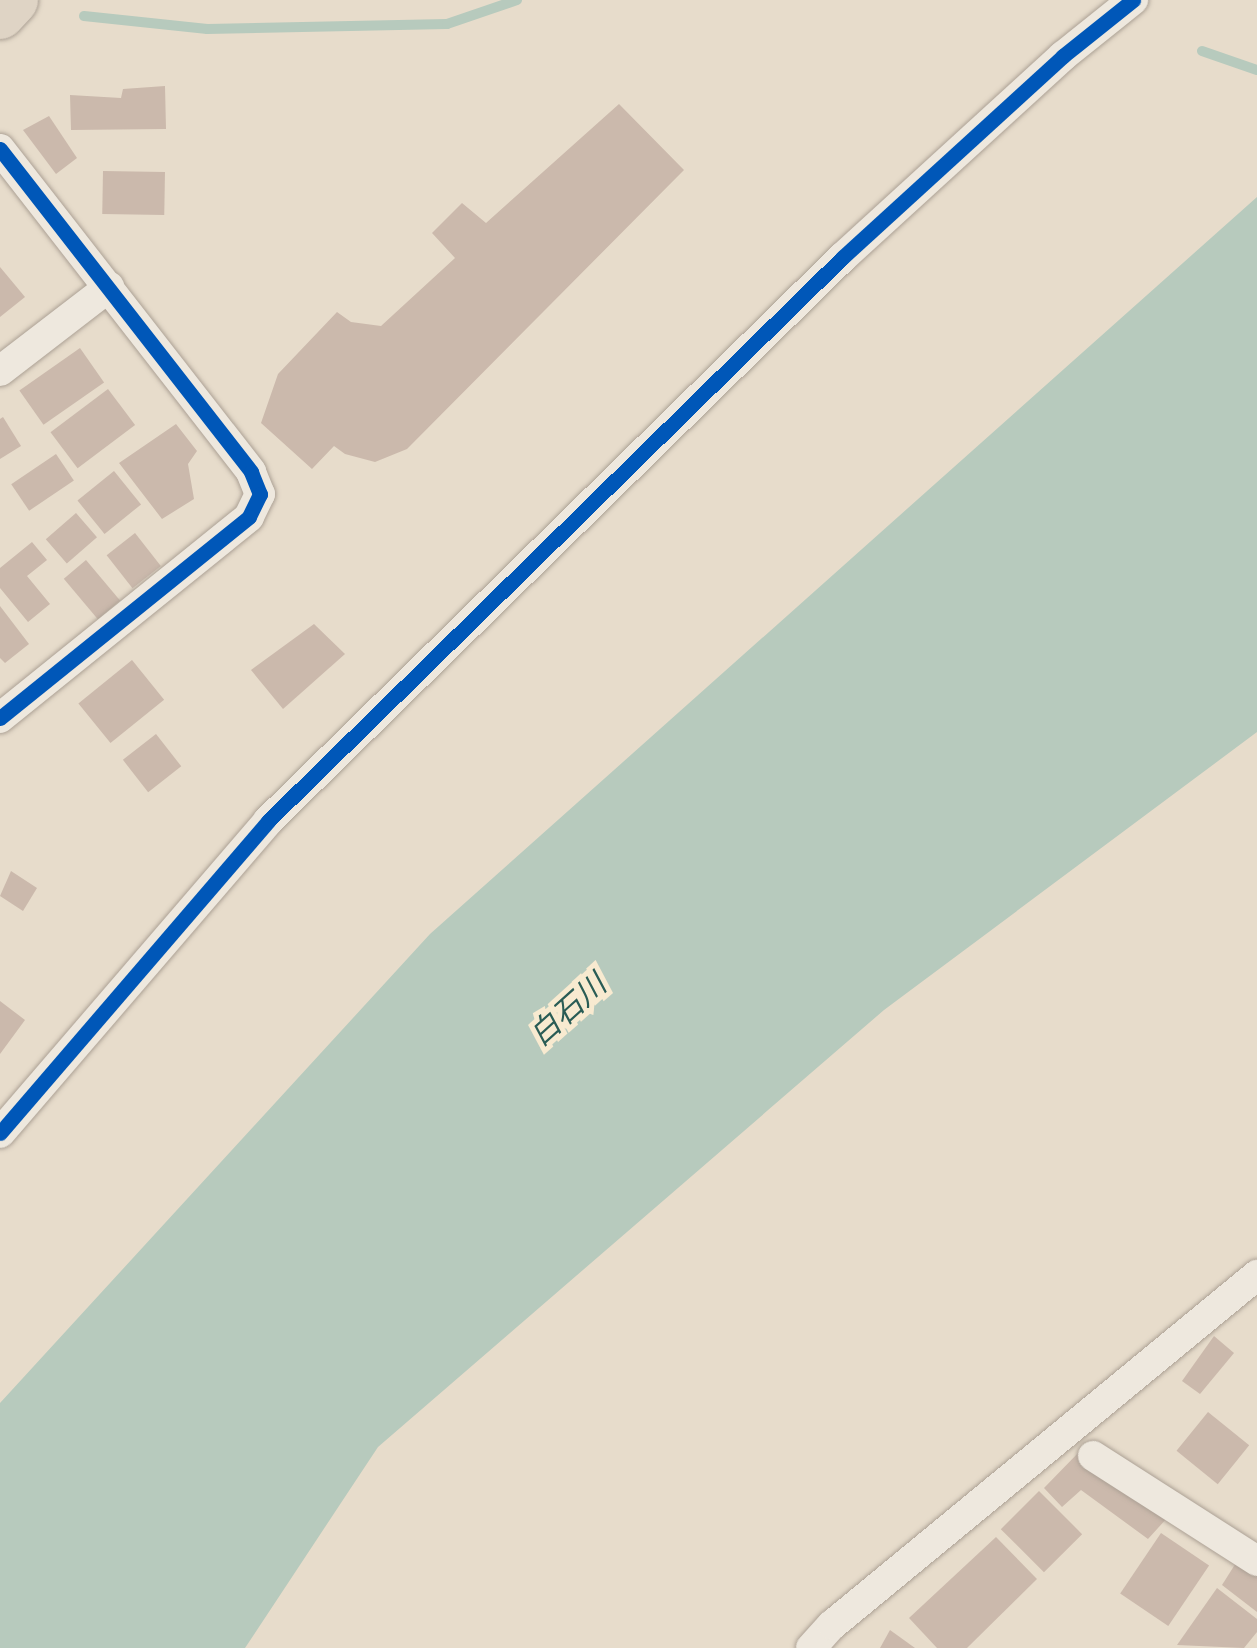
<!DOCTYPE html>
<html>
<head>
<meta charset="utf-8">
<style>
	body { margin:0 }
	#map { position:relative; width:1257px; height:1648px; overflow:hidden; background:#e7dccb; font-family:Georgia,"Noto Sans JP",serif }
	div>[style] { position:absolute }
	.water>* { inset:0; background:#b7cabd }
	.stream>* { height:10px; margin:-5px; padding:0 5px; transform-origin:5px; border-radius:5px; background:#b7cabd }
	.building>* { inset:0; background:#cbb9ac; transform-origin:0 0 }
	.roads { filter:drop-shadow(0 0 2px #aca195) drop-shadow(0 0 2px #aca195) }
	.minor>* { height:30px; margin:-15px; padding:0 15px; transform-origin:15px; border-radius:15px; background:#eee8de }
	.trunk>* { height:50px; margin:-25px; padding:0 25px; transform-origin:25px; border-radius:25px; background:#dfd4c5 }
	.cycleway>* { height:15px; margin:-7.5px; padding:0 7.5px; transform-origin:7.5px; border-radius:7.5px; background:#0057b8 }
	span { translate:-50% -50%; white-space:nowrap; text-align:center; line-height:1.15; -webkit-text-stroke:10px #f8ead0; paint-order:stroke }
	.water-label { font-size:30px; color:#2a5c55; font-style:italic }
</style>
</head>
<body>
<div id="map">
	<div class="water">
		<i style="clip-path:polygon(1257px 197px,1257px 732px,884px 1010px,378px 1447px,245px 1648px,0 1648px,0 1403px,430px 934px)"></i>
	</div>
	<div class="stream">
		<i style="left:84px;top:16px;width:124px;rotate:6deg"></i>
		<i style="left:207px;top:29px;width:240px;rotate:-1.2deg"></i>
		<i style="left:447px;top:24px;width:74px;rotate:-18.9deg"></i>
		<i style="left:1202px;top:51px;width:58px;rotate:19.1deg"></i>
	</div>
	<div class="building">
		<i style="clip-path:polygon(165px 86px,166px 129px,71px 130px,70px 95px,121px 98px,123px 89px)"></i>
		<i style="clip-path:polygon(619px 104px,684px 170px,407px 449px,375px 462px,345px 454px,334px 446px,312px 469px,261px 423px,278px 374px,337px 312px,351px 322px,381px 326px,455px 258px,432px 233px,462px 203px,486px 223px)"></i>
		<i style="clip-path:polygon(49px 116px,77px 158px,56px 174px,23px 130px)"></i>
		<i style="left:103px;top:171px;width:62px;height:43px;rotate:1deg"></i>
		<i style="clip-path:polygon(0 267px,25px 297px,0 317px)"></i>
		<i style="left:80px;top:348px;width:42px;height:74px;rotate:55deg"></i>
		<i style="left:108px;top:389px;width:45px;height:72px;rotate:53deg"></i>
		<i style="clip-path:polygon(3px 417px,21px 446px,0 459px,0 419px)"></i>
		<i style="clip-path:polygon(176px 424px,197px 451px,188px 464px,194px 499px,162px 519px,119px 463px)"></i>
		<i style="left:56px;top:454px;width:32px;height:54px;rotate:56deg"></i>
		<i style="left:114px;top:471px;width:43px;height:47px;rotate:51deg"></i>
		<i style="left:76px;top:513px;width:32px;height:40px;rotate:49deg"></i>
		<i style="left:135px;top:533px;width:42px;height:36px;rotate:52deg"></i>
		<i style="clip-path:polygon(32px 542px,47px 560px,27px 576px,50px 604px,28px 622px,0 588px,0 568px)"></i>
		<i style="left:86px;top:560px;width:53px;height:29px;rotate:50deg"></i>
		<i style="clip-path:polygon(0 606px,29px 644px,5px 663px,0 658px)"></i>
		<i style="clip-path:polygon(314px 624px,345px 654px,283px 709px,251px 670px)"></i>
		<i style="left:132px;top:660px;width:51px;height:69px;rotate:51deg"></i>
		<i style="left:156px;top:734px;width:41px;height:42px;rotate:52deg"></i>
		<i style="clip-path:polygon(11px 871px,37px 888px,23px 911px,0 896px)"></i>
		<i style="clip-path:polygon(0 1001px,25px 1020px,0 1054px)"></i>
		<i style="clip-path:polygon(1214px 1336px,1234px 1353px,1200px 1394px,1182px 1381px)"></i>
		<i style="left:1208px;top:1412px;width:53px;height:50px;rotate:39deg"></i>
		<i style="clip-path:polygon(1080px 1451px,1168px 1517px,1148px 1539px,1081px 1490px,1062px 1507px,1044px 1488px)"></i>
		<i style="left:1039px;top:1491px;width:61px;height:54px;rotate:45deg"></i>
		<i style="left:1161px;top:1533px;width:58px;height:73px;rotate:34deg"></i>
		<i style="clip-path:polygon(996px 1537px,1037px 1579px,967px 1648px,937px 1648px,909px 1618px)"></i>
		<i style="clip-path:polygon(1241px 1555px,1257px 1566px,1257px 1612px,1222px 1585px)"></i>
		<i style="clip-path:polygon(1217px 1588px,1257px 1619px,1257px 1632px,1244px 1648px,1177px 1645px)"></i>
		<i style="clip-path:polygon(890px 1630px,915px 1648px,880px 1648px)"></i>
	</div>
	<div class="roads">
		<div class="minor">
			<i style="left:0;top:149px;width:409px;rotate:52.1deg"></i>
			<i style="left:251px;top:472px;width:24px;rotate:68deg"></i>
			<i style="left:260px;top:494px;width:25px;rotate:116deg"></i>
			<i style="left:249px;top:517px;width:320px;rotate:141.1deg"></i>
			<i style="left:0;top:371px;width:138px;rotate:-37.6deg"></i>
			<i style="left:0;top:1133px;width:411px;rotate:-49.3deg"></i>
			<i style="left:268px;top:821px;width:805px;rotate:-44.45deg"></i>
			<i style="left:843px;top:257px;width:298px;rotate:-42.4deg"></i>
			<i style="left:1063px;top:56px;width:90px;rotate:-38.7deg"></i>
			<i style="left:1093px;top:1456px;width:195px;rotate:32.6deg"></i>
			<i style="left:811px;top:1648px;width:31px;rotate:-48deg"></i>
			<i style="left:832px;top:1625px;width:551px;rotate:-39.47deg"></i>
		</div>
		<div class="trunk">
			<i style="left:0;top:14px;width:19px;rotate:-47deg"></i>
		</div>
	</div>
	<div class="cycleway">
		<i style="left:0;top:149px;width:409px;rotate:52.1deg"></i>
		<i style="left:251px;top:472px;width:24px;rotate:68deg"></i>
		<i style="left:260px;top:494px;width:25px;rotate:116deg"></i>
		<i style="left:249px;top:517px;width:320px;rotate:141.1deg"></i>
		<i style="left:0;top:1133px;width:411px;rotate:-49.3deg"></i>
		<i style="left:268px;top:821px;width:805px;rotate:-44.45deg"></i>
		<i style="left:843px;top:257px;width:298px;rotate:-42.4deg"></i>
		<i style="left:1063px;top:56px;width:90px;rotate:-38.7deg"></i>
	</div>
	<div class="water-label">
		<span style="left:566px;top:1008px;rotate:-42deg">白石川</span>
	</div>
</div>
</body>
</html>
